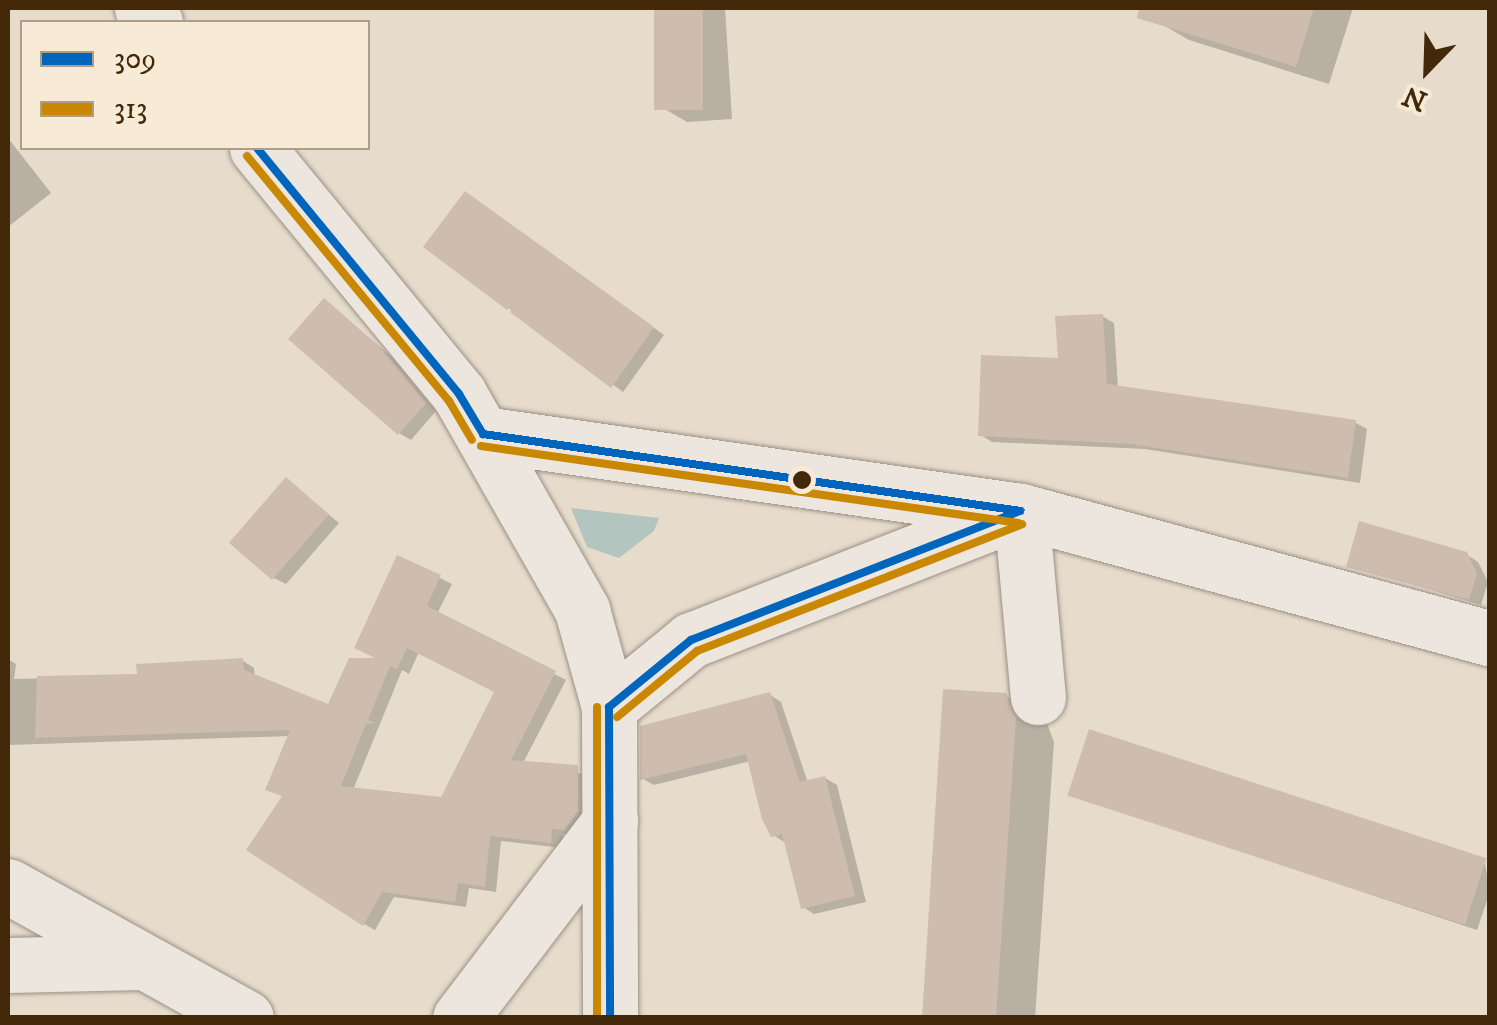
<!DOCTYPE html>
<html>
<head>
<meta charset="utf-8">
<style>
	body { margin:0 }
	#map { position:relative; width:1497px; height:1025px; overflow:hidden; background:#e7dccc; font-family:"IM FELL DW Pica",serif }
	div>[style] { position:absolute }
	.water>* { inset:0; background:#b3c5bf }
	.shadow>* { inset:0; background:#0003 }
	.building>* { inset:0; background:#cebcaf; transform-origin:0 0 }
	.roads { filter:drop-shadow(0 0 2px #9b9184) drop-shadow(0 0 2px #9b9184) }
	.minor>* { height:55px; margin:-27.5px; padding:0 27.5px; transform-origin:27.5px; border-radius:27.5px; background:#ece6de }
	.bus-1>* { height:8px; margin:-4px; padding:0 4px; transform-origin:4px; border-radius:4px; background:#0065bd }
	.bus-2>* { height:8px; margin:-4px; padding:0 4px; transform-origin:4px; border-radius:4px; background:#ca8702 }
	.dots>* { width:28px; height:28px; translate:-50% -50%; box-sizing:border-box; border:5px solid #f7ead7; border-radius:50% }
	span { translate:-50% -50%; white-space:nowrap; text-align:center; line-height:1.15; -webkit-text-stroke:9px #f7ead7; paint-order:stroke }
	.frame { position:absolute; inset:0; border:10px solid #432909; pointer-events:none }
	.legend { position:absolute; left:20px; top:20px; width:350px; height:130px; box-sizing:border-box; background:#f7ead7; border:2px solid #af9d85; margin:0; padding:12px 18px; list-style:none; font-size:30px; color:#432909 }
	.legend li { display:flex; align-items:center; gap:20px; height:50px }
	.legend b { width:50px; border:2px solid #af9d85 }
	.north { position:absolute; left:1377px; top:20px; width:100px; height:100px; -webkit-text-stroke:8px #f7ead7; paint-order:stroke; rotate:203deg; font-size:28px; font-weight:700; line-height:40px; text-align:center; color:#432909 }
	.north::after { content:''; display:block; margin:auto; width:35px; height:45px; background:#432909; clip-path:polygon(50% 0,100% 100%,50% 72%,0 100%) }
</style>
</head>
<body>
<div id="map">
	<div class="water">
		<i style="clip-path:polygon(571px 508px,659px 518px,654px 531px,619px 558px,587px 547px)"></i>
	</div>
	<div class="shadow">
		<i style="clip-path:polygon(657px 8px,725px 8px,732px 119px,687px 122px,663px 108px)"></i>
		<i style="clip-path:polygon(1159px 8px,1353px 8px,1329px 84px,1189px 40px,1156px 21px)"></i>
		<i style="clip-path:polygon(8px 138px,51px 193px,8px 227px)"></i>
		<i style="clip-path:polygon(477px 201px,664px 335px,623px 392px,508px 307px)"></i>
		<i style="clip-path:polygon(325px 301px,392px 357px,436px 411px,411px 440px,399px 433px)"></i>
		<i style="clip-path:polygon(1102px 316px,1114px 323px,1118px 388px,1356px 423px,1367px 429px,1360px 483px,1145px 449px,992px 442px,981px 435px)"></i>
		<i style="clip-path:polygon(286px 480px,339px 523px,286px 584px,274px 578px)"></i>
		<i style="clip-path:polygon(1466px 554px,1478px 562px,1488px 582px,1481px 605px,1349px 565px)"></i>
		<i style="clip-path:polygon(evenodd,399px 558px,452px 584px,437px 614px,566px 680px,523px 763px,589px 775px,589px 818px,576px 835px,563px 834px,562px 848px,501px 841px,496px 892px,469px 888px,466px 907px,394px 897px,375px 930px,364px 924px,285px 797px,268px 789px,290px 736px,8px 745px,8px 659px,16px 664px,14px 679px,139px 676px,243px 661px,254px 668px,255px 677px,329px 707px,383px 661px,399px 558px,419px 652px,497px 692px,443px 800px,353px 790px,402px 670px,409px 674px,419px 652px)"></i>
		<i style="clip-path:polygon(770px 695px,781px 702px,808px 783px,825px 778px,837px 785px,866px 902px,814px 914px,803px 907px,786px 843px,773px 835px,751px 761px,654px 785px,643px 779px)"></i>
		<i style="clip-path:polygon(1006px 696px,1045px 718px,1054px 742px,1035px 1018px,924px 1018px)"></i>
		<i style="clip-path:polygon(1071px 795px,1485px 864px,1490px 892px,1477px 930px)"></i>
	</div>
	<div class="building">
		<i style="left:654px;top:8px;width:49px;height:102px"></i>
		<i style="clip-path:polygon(1139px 8px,1314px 8px,1296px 67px,1137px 18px)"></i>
		<i style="clip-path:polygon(465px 191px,654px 327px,611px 388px,510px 312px,513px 306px,507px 310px,423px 247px)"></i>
		<i style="clip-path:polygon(324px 298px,380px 347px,426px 403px,398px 435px,288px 339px)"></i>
		<i style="clip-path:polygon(1103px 314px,1107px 384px,1356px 420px,1348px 478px,1131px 444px,978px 436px,981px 355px,1058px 358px,1055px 316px)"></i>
		<i style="left:286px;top:477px;width:57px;height:87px;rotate:41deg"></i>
		<i style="clip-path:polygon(1359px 521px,1467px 552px,1477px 574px,1469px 600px,1346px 567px)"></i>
		<i style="clip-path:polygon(evenodd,397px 555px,441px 575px,427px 606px,556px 671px,511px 760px,578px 765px,578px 811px,564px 830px,552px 829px,551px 843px,490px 836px,485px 887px,458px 883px,455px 902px,382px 892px,363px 926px,246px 850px,282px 796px,265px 790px,290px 730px,35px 738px,37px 676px,137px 674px,136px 664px,243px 658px,244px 670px,328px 704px,349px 658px,375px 658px,354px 648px,397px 555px,407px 648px,494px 692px,441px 797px,341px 786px,366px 724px,376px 723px,368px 720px,390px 666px,397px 669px,407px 648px)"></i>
		<i style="clip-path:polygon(943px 689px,1006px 693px,1016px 718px,996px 1018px,922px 1018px)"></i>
		<i style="clip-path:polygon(770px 692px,800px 782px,825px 776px,855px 896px,801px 909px,782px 834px,771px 837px,762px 819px,746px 754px,640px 780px,640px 726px)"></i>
		<i style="left:1089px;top:729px;width:418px;height:70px;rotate:18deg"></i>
	</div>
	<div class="roads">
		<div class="minor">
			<i style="left:142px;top:8px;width:19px;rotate:47deg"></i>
			<i style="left:257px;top:148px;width:318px;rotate:50.6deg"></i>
			<i style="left:459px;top:394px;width:249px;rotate:60.3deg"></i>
			<i style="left:582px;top:610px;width:101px;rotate:74.4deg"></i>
			<i style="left:609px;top:707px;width:311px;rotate:89.8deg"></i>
			<i style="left:483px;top:434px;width:543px;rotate:8.15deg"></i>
			<i style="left:1021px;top:511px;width:486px;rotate:15.2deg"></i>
			<i style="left:1021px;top:511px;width:187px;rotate:84.8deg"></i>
			<i style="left:609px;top:707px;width:106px;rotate:-39.3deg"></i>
			<i style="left:691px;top:640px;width:351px;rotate:-21.4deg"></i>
			<i style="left:8px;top:886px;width:272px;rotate:29deg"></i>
			<i style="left:8px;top:965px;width:134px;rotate:-1.3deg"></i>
			<i style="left:460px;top:1018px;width:248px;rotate:-52.7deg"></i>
		</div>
	</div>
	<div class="bus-1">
		<i style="left:257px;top:148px;width:318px;rotate:50.6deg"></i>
		<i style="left:459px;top:394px;width:47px;rotate:59deg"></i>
		<i style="left:483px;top:434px;width:543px;rotate:8.15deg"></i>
		<i style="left:609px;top:707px;width:106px;rotate:-39.3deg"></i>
		<i style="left:691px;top:640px;width:350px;rotate:-21.4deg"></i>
		<i style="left:609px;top:707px;width:311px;rotate:89.8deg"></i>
	</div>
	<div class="bus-2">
		<i style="left:247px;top:156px;width:318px;rotate:50.5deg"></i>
		<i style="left:449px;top:401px;width:45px;rotate:59.5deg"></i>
		<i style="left:481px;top:446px;width:543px;rotate:8.15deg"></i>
		<i style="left:597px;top:707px;width:311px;rotate:90deg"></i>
		<i style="left:617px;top:717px;width:104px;rotate:-39.5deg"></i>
		<i style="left:697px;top:651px;width:349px;rotate:-21.3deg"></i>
	</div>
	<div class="dots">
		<i style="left:802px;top:480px;background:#432909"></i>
	</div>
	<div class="frame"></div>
	<ul class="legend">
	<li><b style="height:12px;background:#0065bd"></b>309</li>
	<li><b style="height:12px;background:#ca8702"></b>313</li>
	</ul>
	<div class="north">N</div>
</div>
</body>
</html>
